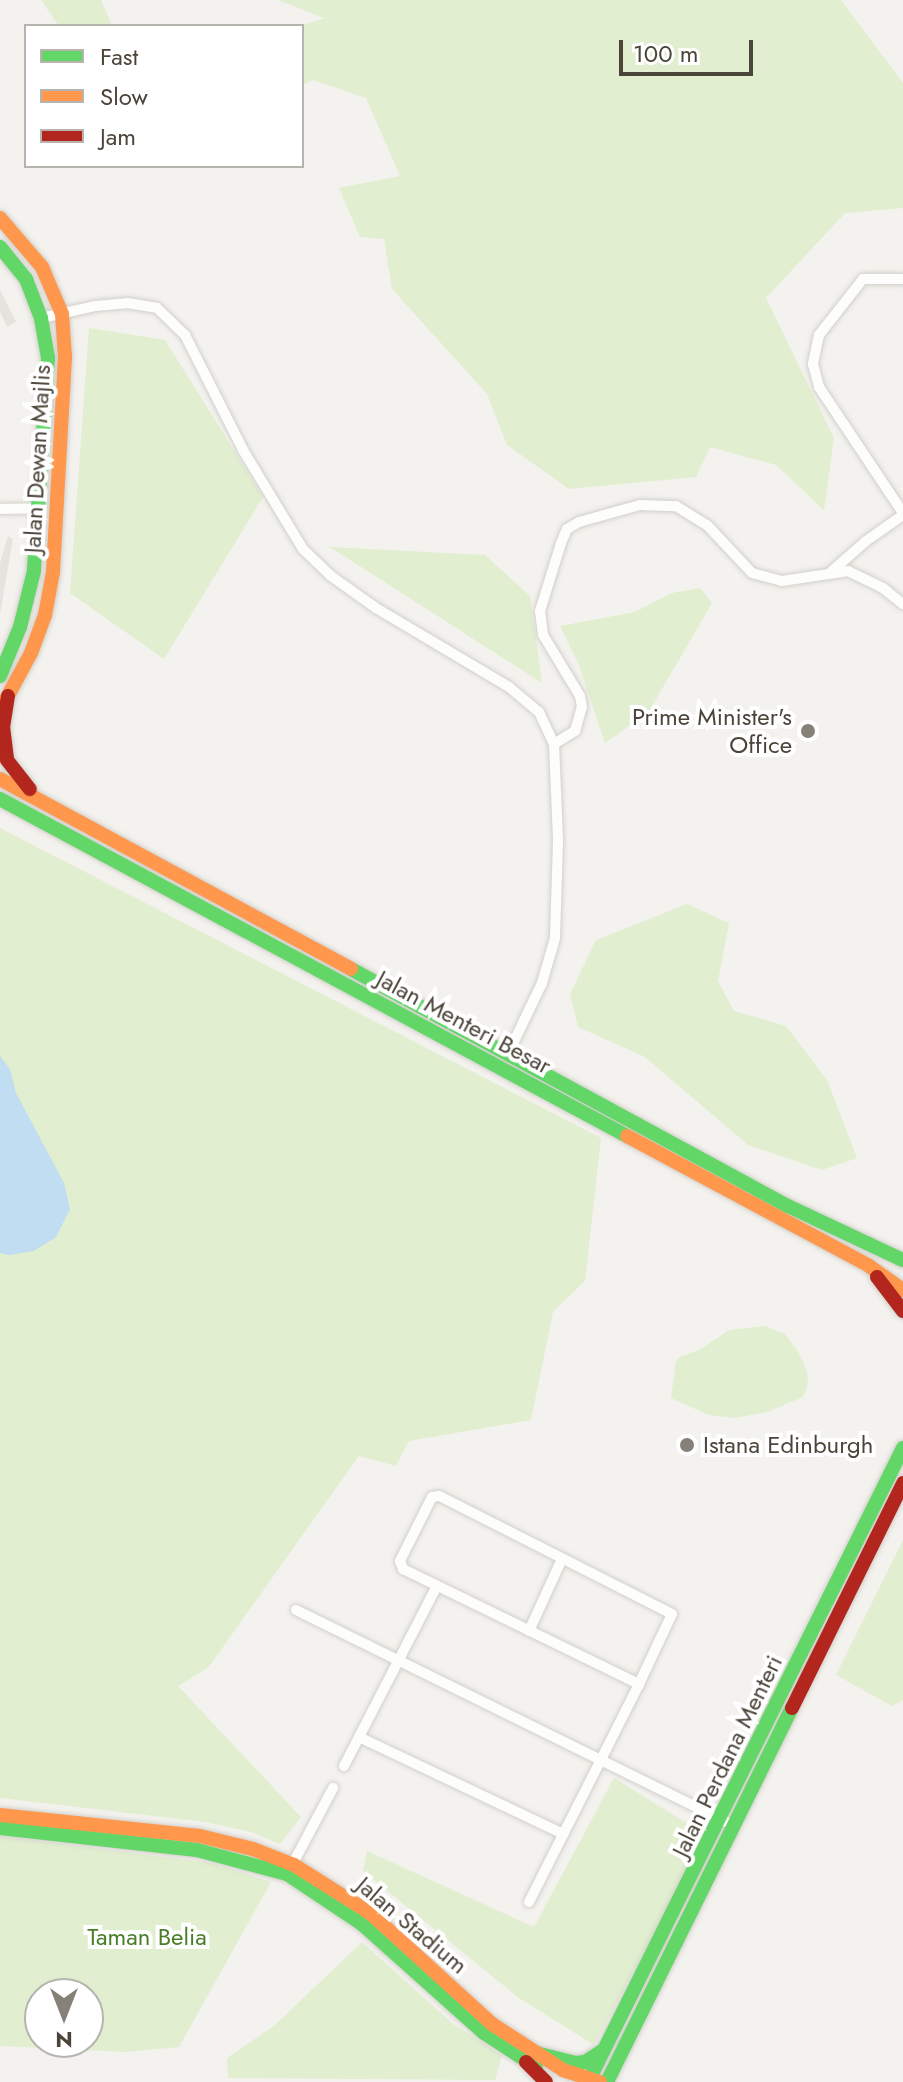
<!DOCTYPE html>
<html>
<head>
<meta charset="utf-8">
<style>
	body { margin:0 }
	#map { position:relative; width:903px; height:2082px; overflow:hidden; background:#f4f2ee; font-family:Jost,sans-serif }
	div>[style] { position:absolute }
	.green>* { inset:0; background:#e1eecf }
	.parking>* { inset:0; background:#e6e3df }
	.water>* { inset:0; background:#c0ddf1 }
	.roads { filter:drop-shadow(0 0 2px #d2d0cb) drop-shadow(0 0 2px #d2d0cb) }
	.street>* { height:10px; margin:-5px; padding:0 5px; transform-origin:5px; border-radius:5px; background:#fdfdfc }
	.fast>* { height:14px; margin:-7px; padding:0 7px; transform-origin:7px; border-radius:7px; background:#63d668 }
	.slow>* { height:14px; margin:-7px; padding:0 7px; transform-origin:7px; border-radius:7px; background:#ff974d }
	.jam>* { height:14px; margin:-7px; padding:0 7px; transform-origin:7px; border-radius:7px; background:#b3261e }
	.dots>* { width:22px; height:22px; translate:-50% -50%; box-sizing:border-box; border:4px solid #fff; border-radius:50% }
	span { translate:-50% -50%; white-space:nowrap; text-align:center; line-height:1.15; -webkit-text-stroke:8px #fff; paint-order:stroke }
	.street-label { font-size:24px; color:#4b4439 }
	.poi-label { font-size:24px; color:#4b4439 }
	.right { translate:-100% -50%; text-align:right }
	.left { translate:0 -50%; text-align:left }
	.park-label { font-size:24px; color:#4a7f2a }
	.legend { position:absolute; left:24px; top:24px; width:280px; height:144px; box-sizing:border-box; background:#fff; border:2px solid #b7b4b0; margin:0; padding:10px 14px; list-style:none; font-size:24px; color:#4b4439 }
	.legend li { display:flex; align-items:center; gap:16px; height:40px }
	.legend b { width:40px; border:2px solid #b7b4b0 }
	.north { position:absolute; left:24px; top:1978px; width:80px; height:80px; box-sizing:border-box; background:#fff; border:2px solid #b7b4b0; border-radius:50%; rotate:180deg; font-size:22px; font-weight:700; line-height:32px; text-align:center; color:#4b4439 }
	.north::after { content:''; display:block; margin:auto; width:28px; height:36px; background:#868178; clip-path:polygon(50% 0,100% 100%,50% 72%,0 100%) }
	.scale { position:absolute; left:619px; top:40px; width:134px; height:36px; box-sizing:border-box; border:4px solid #4b4439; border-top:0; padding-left:10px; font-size:24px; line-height:28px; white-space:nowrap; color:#4b4439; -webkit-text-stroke:6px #fff; paint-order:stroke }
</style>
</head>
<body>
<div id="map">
	<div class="green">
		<i style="clip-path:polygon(41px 0,101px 0,112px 26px,59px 26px)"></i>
		<i style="clip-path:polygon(278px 0,841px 0,903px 83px,903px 208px,845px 213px,766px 298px,834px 438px,824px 510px,776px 465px,710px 447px,696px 477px,569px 489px,507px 445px,487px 394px,392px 289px,384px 239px,360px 237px,339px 188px,400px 176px,366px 98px,313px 80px,302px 85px,301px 26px,324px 18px)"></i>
		<i style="clip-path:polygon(89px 328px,165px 340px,263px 497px,164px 659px,70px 593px)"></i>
		<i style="clip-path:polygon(330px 547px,485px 555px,530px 596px,542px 683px)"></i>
		<i style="clip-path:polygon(700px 588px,712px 603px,648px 713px,605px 743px,579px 665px,560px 626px,635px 612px,672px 593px)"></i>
		<i style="clip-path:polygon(0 828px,601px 1138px,585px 1281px,553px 1312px,531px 1420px,409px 1441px,396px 1466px,359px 1456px,208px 1668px,178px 1686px,301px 1817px,280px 1844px,251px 1832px,205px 1822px,0 1798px)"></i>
		<i style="clip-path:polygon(687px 904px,729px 923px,718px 981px,734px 1011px,786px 1026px,827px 1080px,857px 1158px,822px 1170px,748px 1145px,645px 1057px,578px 1027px,570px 994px,596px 940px)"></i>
		<i style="clip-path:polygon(765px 1326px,785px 1334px,799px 1353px,807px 1371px,808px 1384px,803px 1397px,767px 1412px,735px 1418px,709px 1415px,671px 1398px,676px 1361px,680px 1357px,701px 1349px,729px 1330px)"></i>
		<i style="clip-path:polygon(903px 1540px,903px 1700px,892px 1706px,836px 1675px)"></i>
		<i style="clip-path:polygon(614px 1778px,706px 1835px,594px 2045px,519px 1998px,363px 1871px,367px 1851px,534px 1927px)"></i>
		<i style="clip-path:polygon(evenodd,0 1836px,211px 1863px,271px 1882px,179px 2047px,125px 2052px,0 2046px,0 1836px,40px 1994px,88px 1994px,88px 2042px,40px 2042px,40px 1994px)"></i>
		<i style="clip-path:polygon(362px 1942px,453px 2024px,502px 2055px,495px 2080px,228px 2078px,227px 2058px,275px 2025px)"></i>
	</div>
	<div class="parking">
		<i style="clip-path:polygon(0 290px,16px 322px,7px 327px,0 312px)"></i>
		<i style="clip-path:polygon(8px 536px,13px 539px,0 614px,0 563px)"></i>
	</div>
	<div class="water">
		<i style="clip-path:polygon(0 1056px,10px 1069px,16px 1093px,64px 1183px,70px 1209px,56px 1237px,34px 1251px,9px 1255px,0 1253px)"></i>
	</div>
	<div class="roads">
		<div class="street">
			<i style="left:903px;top:279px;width:40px;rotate:180deg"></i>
			<i style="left:863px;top:279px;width:71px;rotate:128.2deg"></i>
			<i style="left:819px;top:335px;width:30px;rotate:102deg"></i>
			<i style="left:813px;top:364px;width:24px;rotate:75deg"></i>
			<i style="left:819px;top:387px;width:151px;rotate:56.3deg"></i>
			<i style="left:41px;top:318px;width:55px;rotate:-12.5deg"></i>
			<i style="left:95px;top:306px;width:32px;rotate:-5deg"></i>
			<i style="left:127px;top:303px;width:30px;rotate:9deg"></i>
			<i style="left:157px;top:308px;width:39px;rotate:44deg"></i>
			<i style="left:185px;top:335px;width:129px;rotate:63.2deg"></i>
			<i style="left:243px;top:450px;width:116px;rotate:58.8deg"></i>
			<i style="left:303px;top:549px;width:39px;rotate:44deg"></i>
			<i style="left:331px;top:576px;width:55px;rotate:35.4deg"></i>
			<i style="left:376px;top:608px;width:155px;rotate:30.7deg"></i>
			<i style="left:509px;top:687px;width:39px;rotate:40deg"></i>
			<i style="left:539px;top:712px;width:35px;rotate:65deg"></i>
			<i style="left:554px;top:744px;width:97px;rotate:87.6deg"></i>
			<i style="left:558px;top:841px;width:97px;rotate:91.8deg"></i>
			<i style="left:555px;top:938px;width:47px;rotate:106.1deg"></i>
			<i style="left:542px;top:983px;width:79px;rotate:115.6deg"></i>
			<i style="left:0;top:509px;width:39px;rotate:-1deg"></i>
			<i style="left:832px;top:571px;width:45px;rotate:-41.4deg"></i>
			<i style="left:866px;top:541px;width:45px;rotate:-35.1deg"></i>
			<i style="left:554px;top:744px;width:25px;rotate:-32deg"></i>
			<i style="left:575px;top:731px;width:25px;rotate:-74deg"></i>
			<i style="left:582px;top:707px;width:11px;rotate:-100deg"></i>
			<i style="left:580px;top:696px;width:71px;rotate:-121.2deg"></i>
			<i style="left:543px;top:635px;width:24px;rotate:-97deg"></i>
			<i style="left:540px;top:611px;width:71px;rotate:-72.8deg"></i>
			<i style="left:561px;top:543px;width:15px;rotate:-67deg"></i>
			<i style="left:567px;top:529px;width:14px;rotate:-30deg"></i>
			<i style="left:579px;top:522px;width:63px;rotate:-15.6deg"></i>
			<i style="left:640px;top:505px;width:36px;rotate:2deg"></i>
			<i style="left:676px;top:506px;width:36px;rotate:32deg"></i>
			<i style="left:707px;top:525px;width:66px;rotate:46.8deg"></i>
			<i style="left:752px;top:573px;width:31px;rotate:15deg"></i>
			<i style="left:782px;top:581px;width:67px;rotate:-8.6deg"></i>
			<i style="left:848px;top:571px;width:39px;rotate:26deg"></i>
			<i style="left:883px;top:588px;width:26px;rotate:39deg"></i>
			<i style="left:296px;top:1610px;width:489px;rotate:26.2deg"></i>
			<i style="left:529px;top:1631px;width:79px;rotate:-65.4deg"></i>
			<i style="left:361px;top:1738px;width:224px;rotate:25.4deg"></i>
			<i style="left:344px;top:1766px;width:200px;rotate:-62.7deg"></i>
			<i style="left:290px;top:1869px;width:92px;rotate:-62deg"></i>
			<i style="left:529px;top:1902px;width:244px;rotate:-63.2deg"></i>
			<i style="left:639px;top:1684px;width:77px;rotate:-64.8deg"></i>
			<i style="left:672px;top:1614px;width:261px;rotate:-153.1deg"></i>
			<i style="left:439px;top:1496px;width:7px;rotate:172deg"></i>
			<i style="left:432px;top:1497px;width:72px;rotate:116.6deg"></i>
			<i style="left:400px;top:1561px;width:9px;rotate:69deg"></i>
			<i style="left:403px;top:1569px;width:263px;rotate:26deg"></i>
		</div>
		<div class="fast">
			<i style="left:0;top:247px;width:41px;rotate:50.9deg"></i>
			<i style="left:26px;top:279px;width:42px;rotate:69deg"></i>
			<i style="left:41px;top:318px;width:41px;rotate:80.1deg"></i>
			<i style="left:48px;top:358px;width:213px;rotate:93.8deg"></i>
			<i style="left:34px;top:571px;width:58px;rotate:104deg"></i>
			<i style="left:20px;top:627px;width:53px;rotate:112.2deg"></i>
			<i style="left:0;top:799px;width:712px;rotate:28.26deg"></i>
			<i style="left:351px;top:969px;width:497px;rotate:28.5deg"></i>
			<i style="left:788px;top:1206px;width:127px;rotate:25.2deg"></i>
			<i style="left:0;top:1828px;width:198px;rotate:6.4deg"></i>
			<i style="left:197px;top:1850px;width:93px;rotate:14.9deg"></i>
			<i style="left:287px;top:1874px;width:90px;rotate:33.7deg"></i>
			<i style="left:362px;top:1924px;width:164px;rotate:41.8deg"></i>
			<i style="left:484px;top:2033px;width:62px;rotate:33.2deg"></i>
			<i style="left:532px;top:2052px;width:44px;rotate:14.3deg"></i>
			<i style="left:575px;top:2063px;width:10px;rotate:-6deg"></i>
			<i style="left:585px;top:2062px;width:20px;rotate:-33deg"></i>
			<i style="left:588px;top:2082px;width:708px;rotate:-63.58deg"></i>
			<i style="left:607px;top:2082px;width:417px;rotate:-63.7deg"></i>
		</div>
		<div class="slow">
			<i style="left:0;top:218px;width:65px;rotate:49.4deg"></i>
			<i style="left:42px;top:267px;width:51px;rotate:66.9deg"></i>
			<i style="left:62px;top:314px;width:43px;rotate:86deg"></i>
			<i style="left:65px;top:357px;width:215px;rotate:93.2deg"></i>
			<i style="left:53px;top:572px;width:44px;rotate:100.5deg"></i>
			<i style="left:45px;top:615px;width:40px;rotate:110.2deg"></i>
			<i style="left:31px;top:653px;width:57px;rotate:118.4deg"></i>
			<i style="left:0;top:779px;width:399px;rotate:28.4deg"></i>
			<i style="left:627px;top:1136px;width:275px;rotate:28.2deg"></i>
			<i style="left:869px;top:1266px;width:42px;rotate:35.2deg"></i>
			<i style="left:0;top:1815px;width:201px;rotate:6deg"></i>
			<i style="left:200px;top:1836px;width:55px;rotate:13.8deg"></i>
			<i style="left:253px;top:1849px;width:44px;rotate:21.3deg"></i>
			<i style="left:294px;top:1865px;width:90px;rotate:32.3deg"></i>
			<i style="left:370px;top:1913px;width:165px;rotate:42.3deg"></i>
			<i style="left:492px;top:2024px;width:85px;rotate:32.9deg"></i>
			<i style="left:563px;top:2070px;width:39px;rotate:18deg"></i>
		</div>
		<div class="jam">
			<i style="left:8px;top:696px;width:30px;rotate:99deg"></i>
			<i style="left:3px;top:726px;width:34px;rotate:83deg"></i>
			<i style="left:7px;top:760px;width:37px;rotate:52deg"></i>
			<i style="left:877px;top:1277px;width:43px;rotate:52.6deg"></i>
			<i style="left:792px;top:1708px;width:251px;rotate:-63.7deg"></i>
			<i style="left:526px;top:2062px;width:28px;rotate:45deg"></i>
		</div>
	</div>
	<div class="dots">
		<i style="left:808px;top:731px;background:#868178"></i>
		<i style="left:687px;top:1445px;background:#868178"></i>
	</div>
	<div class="street-label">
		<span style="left:37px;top:459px;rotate:-87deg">Jalan Dewan Majlis</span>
		<span style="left:464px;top:1022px;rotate:28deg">Jalan Menteri Besar</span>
		<span style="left:727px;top:1756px;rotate:-64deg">Jalan Perdana Menteri</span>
		<span style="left:412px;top:1925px;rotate:40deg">Jalan Stadium</span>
	</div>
	<div class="poi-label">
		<span class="right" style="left:792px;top:731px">Prime Minister's<br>Office</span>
		<span class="left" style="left:703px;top:1445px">Istana Edinburgh</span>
	</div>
	<div class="park-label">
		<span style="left:147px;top:1937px">Taman Belia</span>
	</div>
	<ul class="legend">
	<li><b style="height:10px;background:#63d668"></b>Fast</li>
	<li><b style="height:10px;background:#ff974d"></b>Slow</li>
	<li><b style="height:10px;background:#b3261e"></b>Jam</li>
	</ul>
	<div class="north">N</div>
	<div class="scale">100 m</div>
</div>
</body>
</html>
